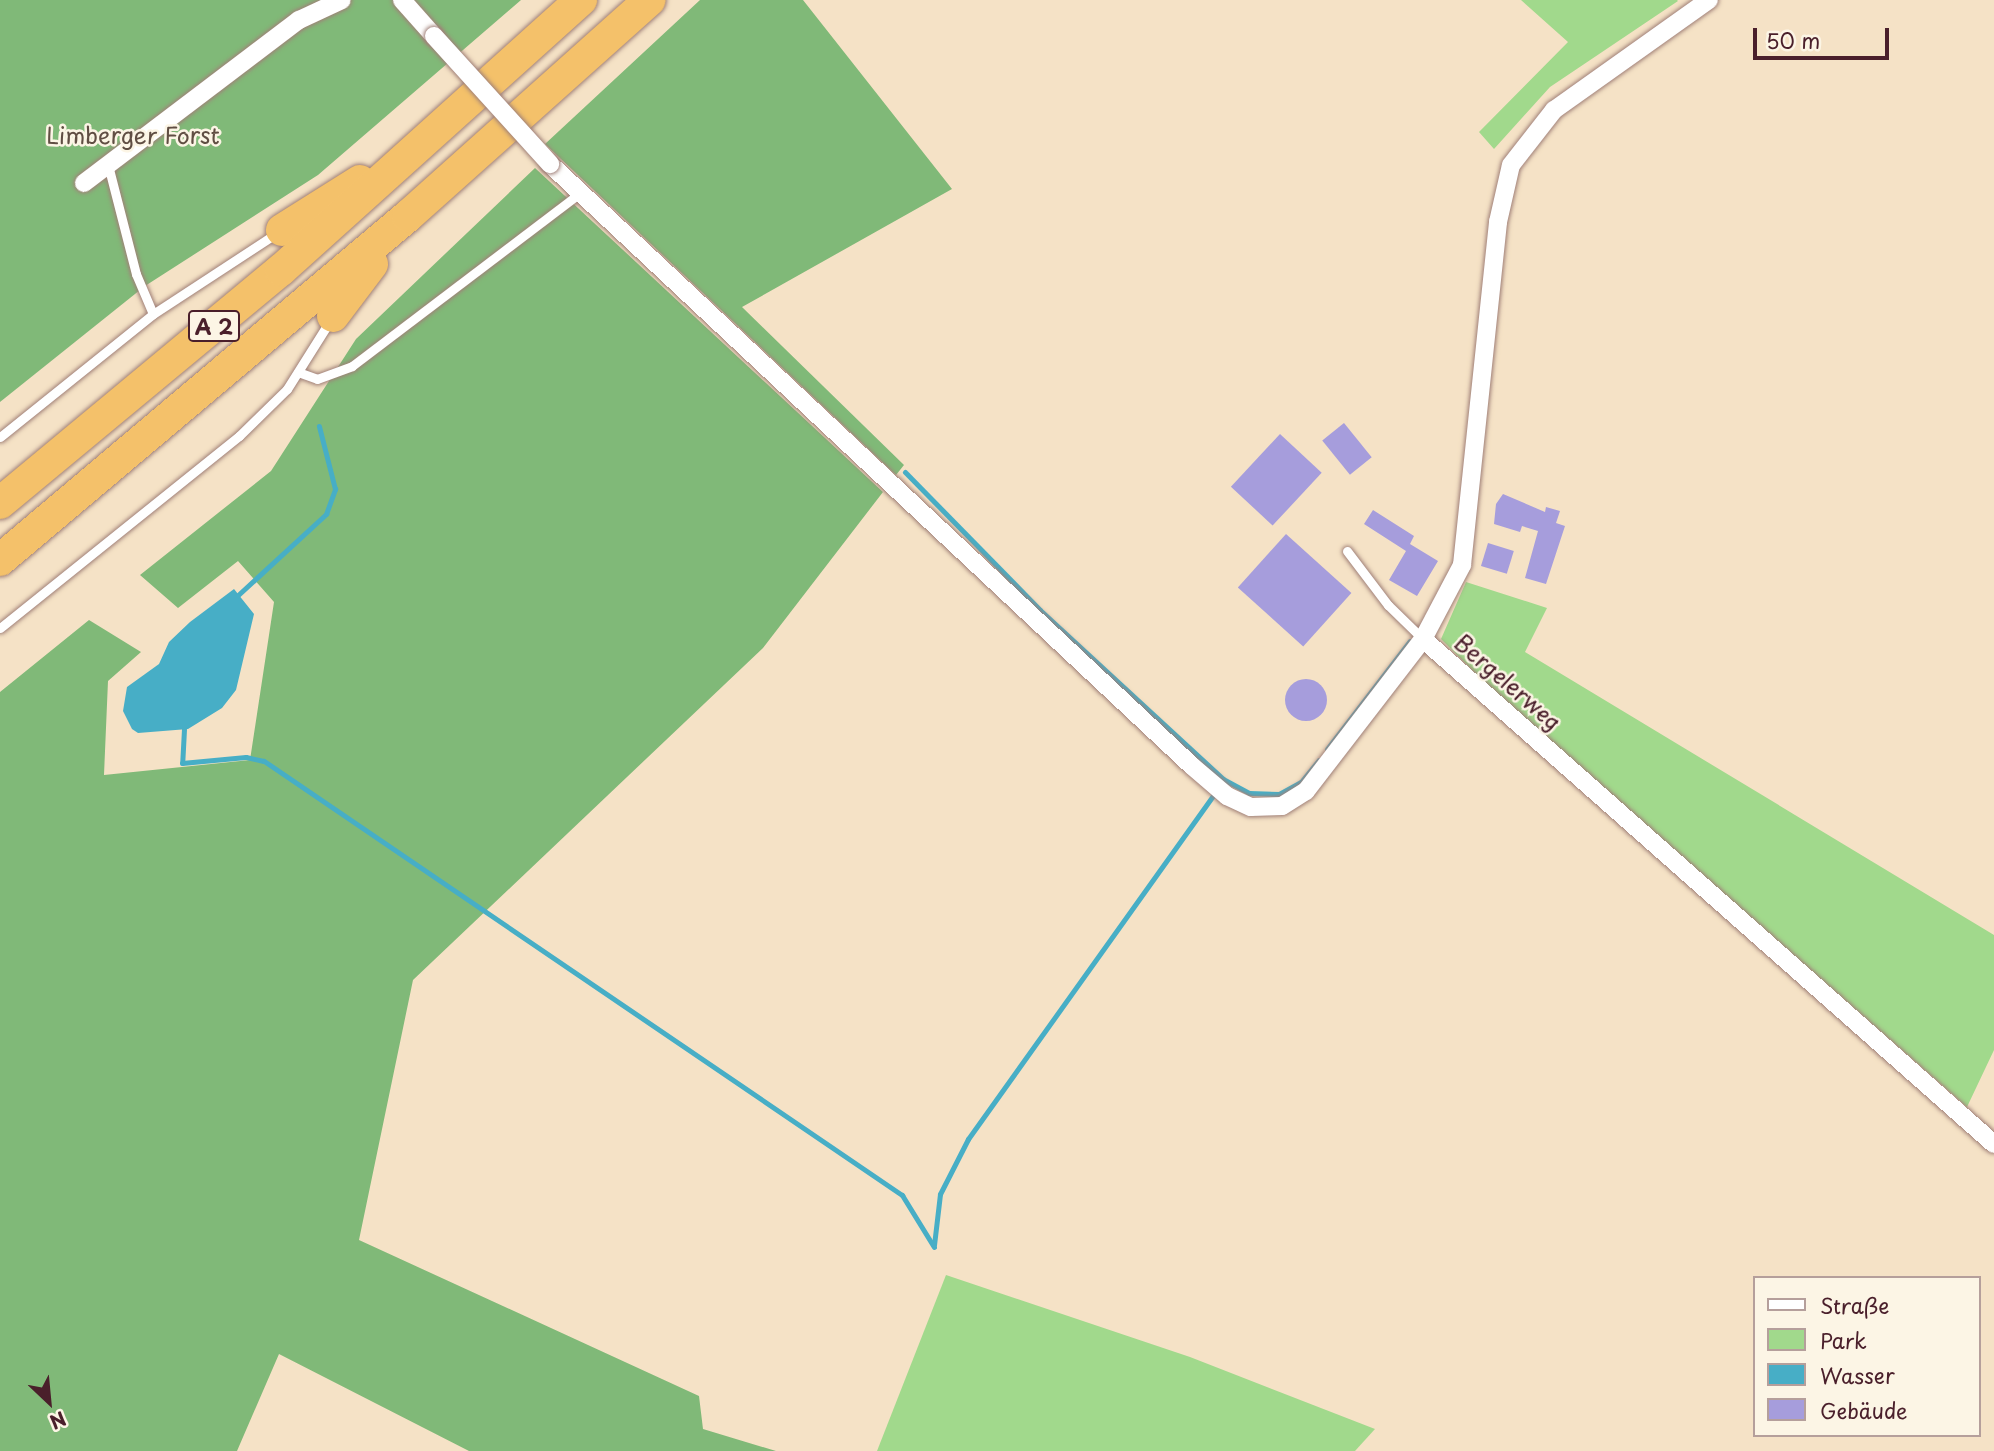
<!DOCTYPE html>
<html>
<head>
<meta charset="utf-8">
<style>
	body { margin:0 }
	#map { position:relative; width:1994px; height:1451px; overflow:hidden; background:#f5e2c6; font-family:"Playpen Sans",sans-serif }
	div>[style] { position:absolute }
	.green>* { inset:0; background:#a1d98c }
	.forest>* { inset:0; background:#80b978 }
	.water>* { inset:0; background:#47aec6 }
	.stream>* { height:5px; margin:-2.5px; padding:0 2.5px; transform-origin:2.5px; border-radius:2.5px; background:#47aec6 }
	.building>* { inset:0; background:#a69ddc; transform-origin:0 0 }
	.round { border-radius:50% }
	.roads { filter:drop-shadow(0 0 2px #a08078) drop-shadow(0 0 2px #a08078) }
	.lane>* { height:9px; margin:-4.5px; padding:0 4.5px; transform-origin:4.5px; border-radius:4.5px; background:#fff }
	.street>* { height:18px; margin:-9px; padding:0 9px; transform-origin:9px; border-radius:9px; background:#fff }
	.highway>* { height:32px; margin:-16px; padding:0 16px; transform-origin:16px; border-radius:16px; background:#f4c16a }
	.bridges { filter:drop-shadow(0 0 2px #a08078) drop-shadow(0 0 2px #a08078) }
	.street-bridge>* { height:18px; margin:-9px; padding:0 9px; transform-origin:9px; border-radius:9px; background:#fff }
	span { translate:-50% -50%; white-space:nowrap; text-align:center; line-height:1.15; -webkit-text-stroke:5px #fcf5e5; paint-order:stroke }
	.shield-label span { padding:2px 5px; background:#fcf5e5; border:2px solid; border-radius:5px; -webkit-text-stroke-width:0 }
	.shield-label { font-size:21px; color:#4a1f2b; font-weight:700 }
	.park-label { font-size:23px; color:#604e43 }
	.street-label { font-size:23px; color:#4a1f2b }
	.legend { position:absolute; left:1753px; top:1276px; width:228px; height:161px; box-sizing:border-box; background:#fcf5e5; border:2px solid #b59f9b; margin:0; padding:9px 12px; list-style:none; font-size:21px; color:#4a1f2b }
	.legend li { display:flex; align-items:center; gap:14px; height:35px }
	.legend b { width:35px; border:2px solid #b59f9b }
	.north { position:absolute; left:14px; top:1367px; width:70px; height:70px; -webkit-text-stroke:5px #fcf5e5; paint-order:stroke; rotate:154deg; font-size:19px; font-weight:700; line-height:28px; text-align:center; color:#4a1f2b }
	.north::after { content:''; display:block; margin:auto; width:24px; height:32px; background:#4a1f2b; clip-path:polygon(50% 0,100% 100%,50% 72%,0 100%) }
	.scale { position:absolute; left:1753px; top:28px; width:136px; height:32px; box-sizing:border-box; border:4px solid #4a1f2b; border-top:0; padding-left:9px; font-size:21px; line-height:24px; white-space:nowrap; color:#4a1f2b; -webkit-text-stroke:5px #fcf5e5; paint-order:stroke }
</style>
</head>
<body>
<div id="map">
	<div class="green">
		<i style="clip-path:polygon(1521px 0,1677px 0,1678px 1px,1550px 87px,1494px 149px,1479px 132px,1568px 42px)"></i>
		<i style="clip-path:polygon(1466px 582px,1547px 608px,1525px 652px,1994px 935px,1994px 1050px,1967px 1107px,1496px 694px,1441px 639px)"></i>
		<i style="clip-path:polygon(946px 1275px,1190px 1357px,1375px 1429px,1355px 1451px,877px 1451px)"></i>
	</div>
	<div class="forest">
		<i style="clip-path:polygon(0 0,521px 0,318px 175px,145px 286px,0 402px)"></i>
		<i style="clip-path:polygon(700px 0,803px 0,952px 189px,742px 307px,904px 465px,896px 475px,545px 144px)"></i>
		<i style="clip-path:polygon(535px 168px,883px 492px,763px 648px,413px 980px,359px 1240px,699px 1396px,703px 1429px,776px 1451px,469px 1451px,279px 1354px,237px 1451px,0 1451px,0 692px,89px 620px,141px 652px,108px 681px,104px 775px,250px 760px,274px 602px,238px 561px,178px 608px,140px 575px,271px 471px,356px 339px)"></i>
	</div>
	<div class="water">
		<i style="clip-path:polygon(234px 589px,254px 614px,236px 690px,222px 708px,188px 729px,138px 733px,132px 729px,123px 711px,127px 687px,159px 664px,169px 642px,190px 622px)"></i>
	</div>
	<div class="stream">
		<i style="left:905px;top:472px;width:193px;rotate:45.6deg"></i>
		<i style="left:1040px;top:610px;width:249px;rotate:42.7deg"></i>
		<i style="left:1223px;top:779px;width:30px;rotate:28deg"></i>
		<i style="left:1249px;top:793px;width:30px;rotate:2deg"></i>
		<i style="left:1279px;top:794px;width:25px;rotate:-29deg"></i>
		<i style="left:1301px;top:782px;width:28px;rotate:-51deg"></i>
		<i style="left:238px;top:595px;width:120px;rotate:-42.6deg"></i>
		<i style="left:326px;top:514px;width:27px;rotate:-70deg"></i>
		<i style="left:335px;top:489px;width:65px;rotate:-104.3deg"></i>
		<i style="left:184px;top:729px;width:34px;rotate:93deg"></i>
		<i style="left:182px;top:763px;width:64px;rotate:-5.4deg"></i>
		<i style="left:246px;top:757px;width:18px;rotate:13deg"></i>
		<i style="left:264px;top:761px;width:772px;rotate:34.23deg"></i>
		<i style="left:902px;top:1195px;width:61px;rotate:58.4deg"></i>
		<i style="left:1327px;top:749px;width:136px;rotate:-52.5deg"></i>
		<i style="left:934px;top:1245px;width:51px;rotate:-83.3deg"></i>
		<i style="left:940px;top:1194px;width:62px;rotate:-63deg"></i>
		<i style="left:968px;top:1139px;width:422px;rotate:-54.5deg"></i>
	</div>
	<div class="building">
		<i style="left:1344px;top:423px;width:44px;height:28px;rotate:51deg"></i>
		<i style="left:1280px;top:434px;width:57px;height:72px;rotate:43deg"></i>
		<i style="clip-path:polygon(1503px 494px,1545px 512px,1546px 507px,1560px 511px,1556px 523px,1565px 526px,1546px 584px,1525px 578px,1538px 531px,1522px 526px,1520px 532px,1494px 524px,1496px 504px)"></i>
		<i style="clip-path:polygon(1373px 510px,1414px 536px,1410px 544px,1438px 561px,1417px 596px,1389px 580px,1406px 551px,1364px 524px)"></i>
		<i style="left:1286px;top:534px;width:88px;height:72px;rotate:42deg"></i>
		<i style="left:1488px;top:543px;width:27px;height:24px;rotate:17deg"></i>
		<i class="round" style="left:1285px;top:679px;width:42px;height:42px"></i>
	</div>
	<div class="roads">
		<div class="lane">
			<i style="left:108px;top:165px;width:113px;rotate:75.6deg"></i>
			<i style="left:136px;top:274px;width:43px;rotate:67deg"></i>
			<i style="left:298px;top:372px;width:20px;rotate:20deg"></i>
			<i style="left:317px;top:379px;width:37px;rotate:-20deg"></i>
			<i style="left:352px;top:366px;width:285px;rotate:-37.2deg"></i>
			<i style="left:0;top:437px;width:196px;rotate:-38.8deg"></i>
			<i style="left:153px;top:314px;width:148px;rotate:-33.2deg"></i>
			<i style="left:1347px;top:551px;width:68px;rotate:52.8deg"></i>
			<i style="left:1388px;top:605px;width:49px;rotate:44.2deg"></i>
			<i style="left:0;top:628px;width:307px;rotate:-38.8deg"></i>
			<i style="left:239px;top:436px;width:67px;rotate:-44.4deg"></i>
			<i style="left:287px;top:389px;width:83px;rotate:-57.8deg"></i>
		</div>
		<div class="street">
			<i style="left:402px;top:0;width:48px;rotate:48.4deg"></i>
			<i style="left:550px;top:164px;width:880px;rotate:43.16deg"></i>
			<i style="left:1192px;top:766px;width:46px;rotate:40.6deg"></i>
			<i style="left:1227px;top:796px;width:26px;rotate:25deg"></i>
			<i style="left:1251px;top:807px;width:31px;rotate:-2deg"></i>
			<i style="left:1282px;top:806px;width:28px;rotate:-32deg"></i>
			<i style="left:1306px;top:791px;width:192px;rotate:-52.4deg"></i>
			<i style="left:1423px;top:639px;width:84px;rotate:-62.2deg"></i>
			<i style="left:1462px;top:565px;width:345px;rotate:-84deg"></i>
			<i style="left:1498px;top:222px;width:58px;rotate:-77.2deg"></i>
			<i style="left:1511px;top:165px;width:70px;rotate:-52deg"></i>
			<i style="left:1554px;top:110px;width:190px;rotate:-35.4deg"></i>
			<i style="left:84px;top:183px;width:270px;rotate:-37.2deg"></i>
			<i style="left:299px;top:20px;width:47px;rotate:-24.9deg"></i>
			<i style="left:1423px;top:639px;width:762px;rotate:41.49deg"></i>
		</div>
		<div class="highway">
			<i style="left:282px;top:230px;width:92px;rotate:-32.1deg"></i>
			<i style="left:333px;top:316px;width:65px;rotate:-53.1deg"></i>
			<i style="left:0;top:503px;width:365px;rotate:-39.7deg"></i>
			<i style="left:281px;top:270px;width:404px;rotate:-42deg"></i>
			<i style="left:0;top:560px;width:534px;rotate:-40.14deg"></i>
			<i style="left:408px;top:216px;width:324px;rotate:-41.8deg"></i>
		</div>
	</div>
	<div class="bridges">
		<div class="street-bridge">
			<i style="left:434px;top:36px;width:173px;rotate:47.8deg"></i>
		</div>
	</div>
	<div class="shield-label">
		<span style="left:214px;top:326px">A 2</span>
	</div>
	<div class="park-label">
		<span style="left:133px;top:135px">Limberger Forst</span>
	</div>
	<div class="street-label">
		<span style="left:1508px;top:682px;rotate:41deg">Bergelerweg</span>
	</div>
	<ul class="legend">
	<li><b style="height:9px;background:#fff"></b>Straße</li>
	<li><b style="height:19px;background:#a1d98c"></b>Park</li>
	<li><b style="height:19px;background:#47aec6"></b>Wasser</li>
	<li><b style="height:19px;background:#a69ddc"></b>Gebäude</li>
	</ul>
	<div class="north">N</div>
	<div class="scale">50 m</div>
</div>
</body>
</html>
